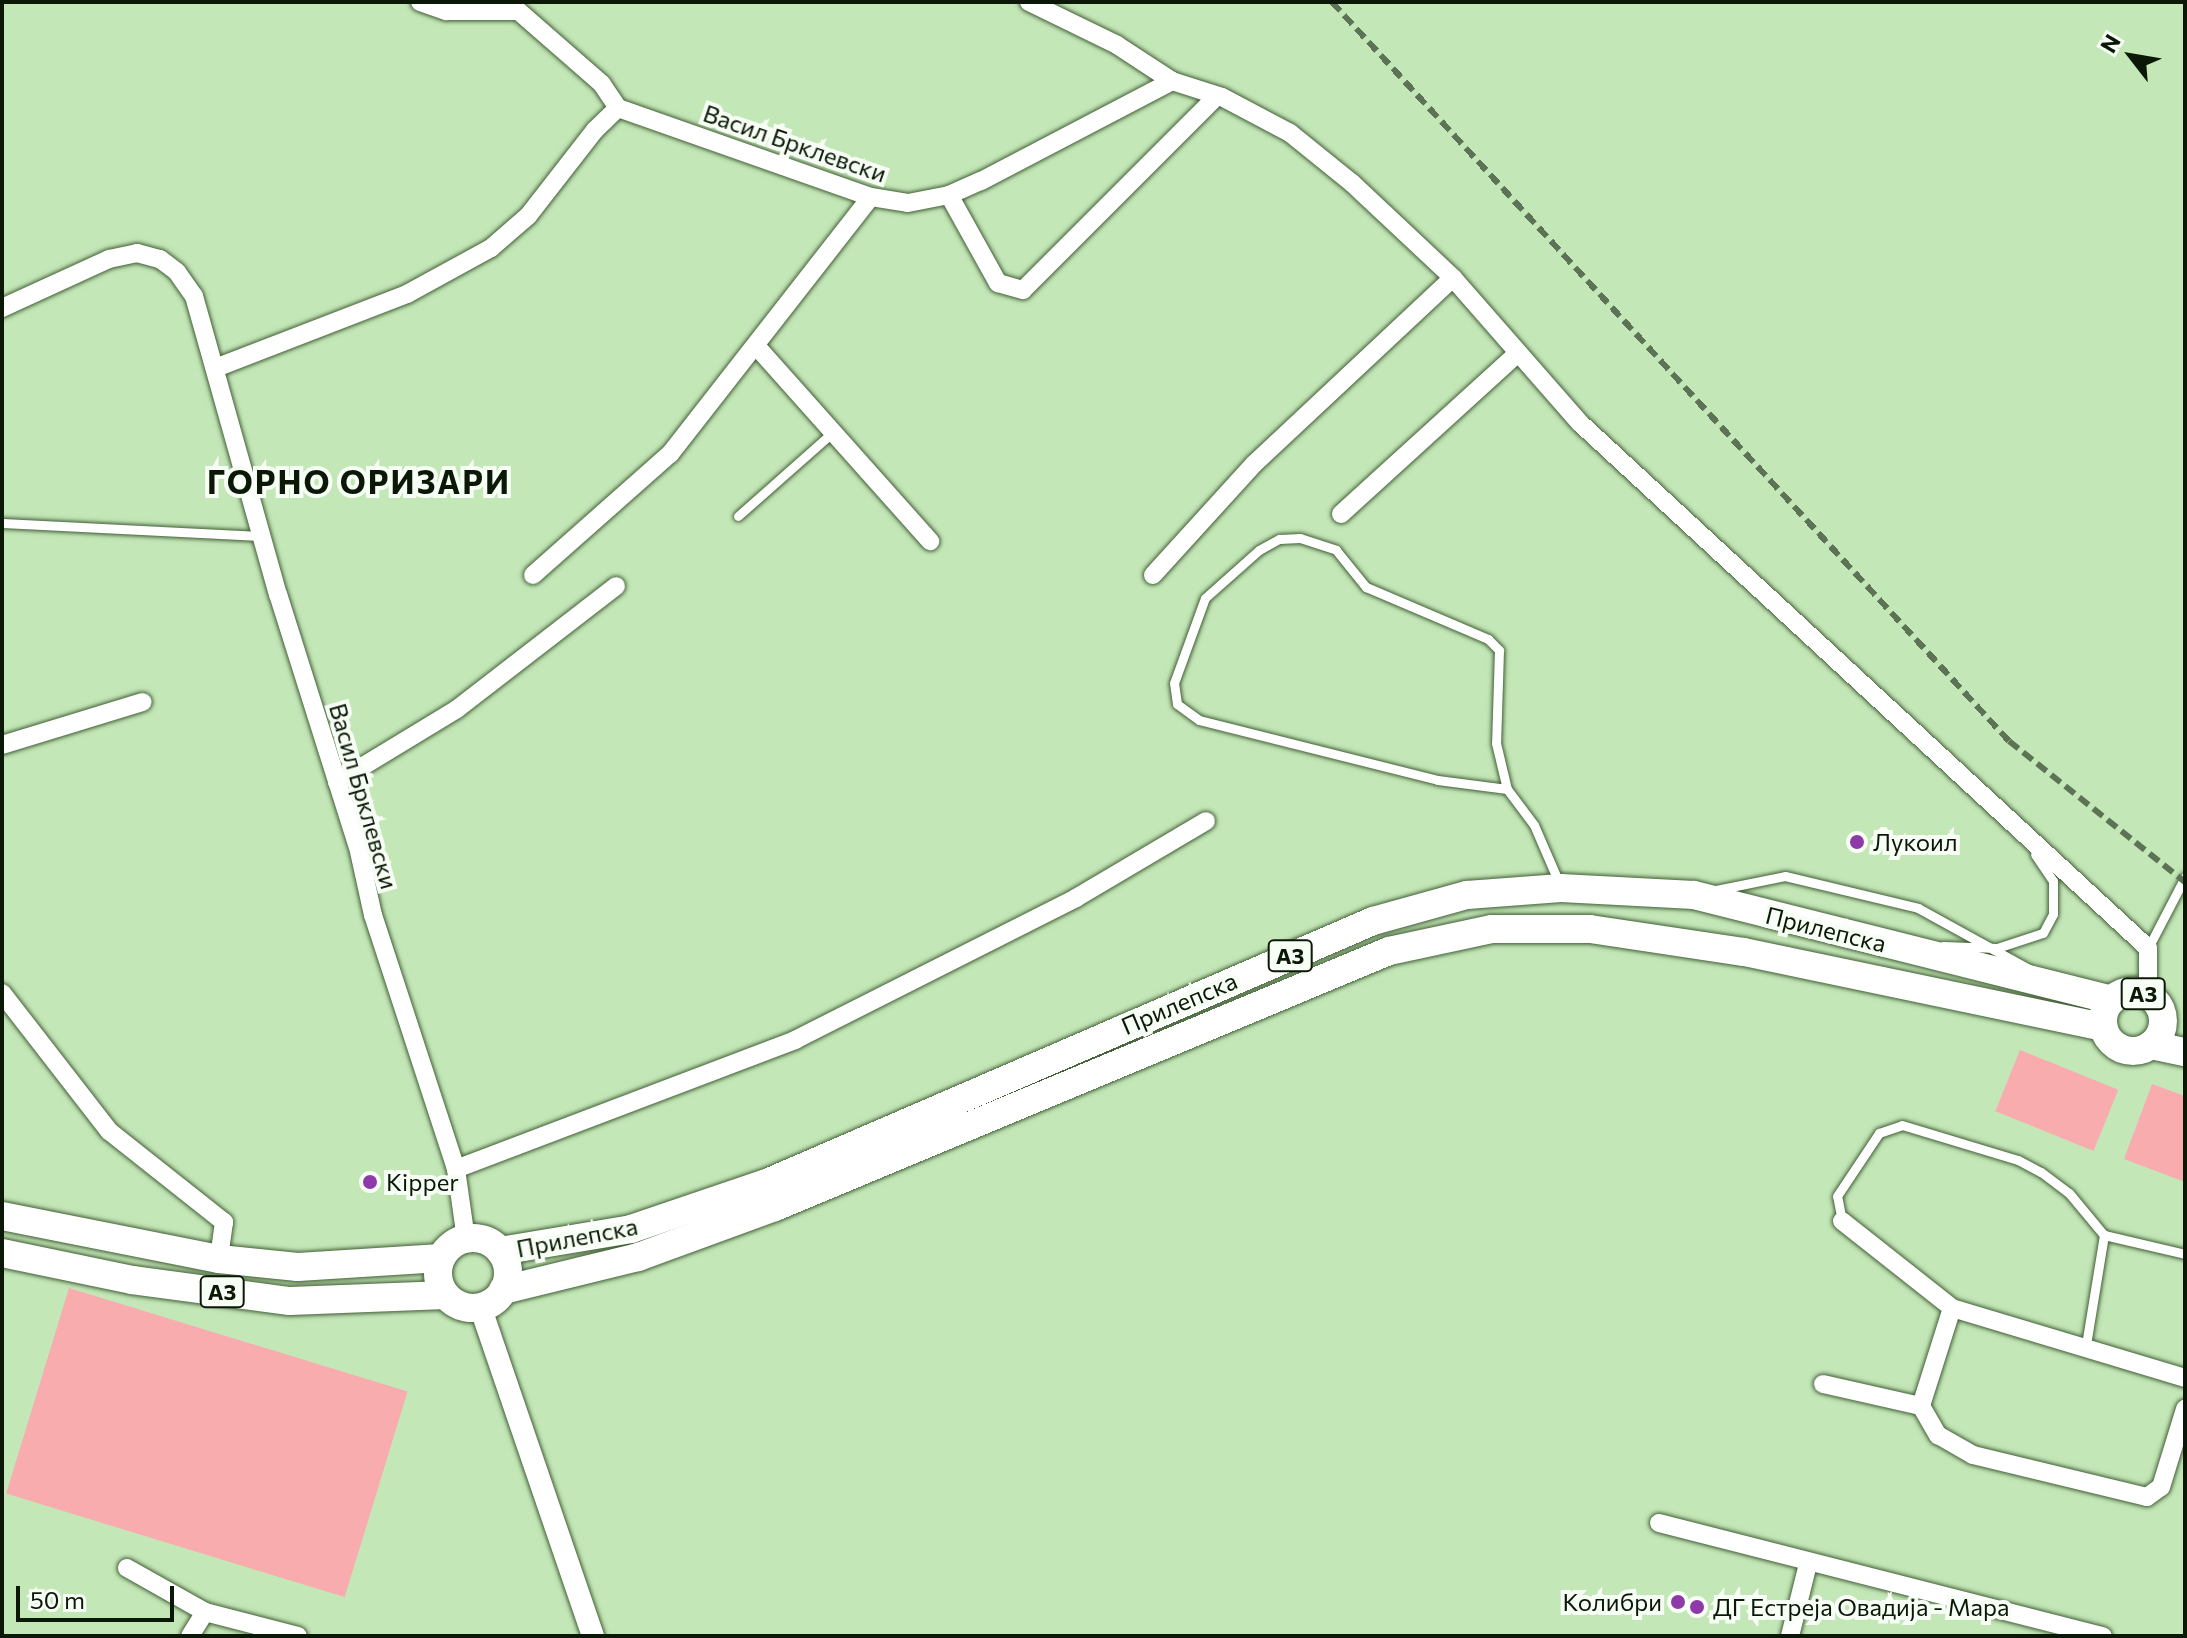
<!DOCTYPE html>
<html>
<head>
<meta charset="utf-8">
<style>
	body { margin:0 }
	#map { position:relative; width:2187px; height:1638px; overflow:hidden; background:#c4e7b8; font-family:Commissioner,sans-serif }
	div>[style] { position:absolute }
	.green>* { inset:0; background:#f9acae; transform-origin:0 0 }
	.roads { filter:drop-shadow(0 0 2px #425f36) drop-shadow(0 0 2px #425f36) }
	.service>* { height:9px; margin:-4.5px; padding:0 4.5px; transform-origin:4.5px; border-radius:4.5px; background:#fff }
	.minor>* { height:18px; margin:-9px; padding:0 9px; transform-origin:9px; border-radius:9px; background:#fff }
	.tertiary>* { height:22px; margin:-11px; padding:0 11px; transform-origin:11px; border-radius:11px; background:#fff }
	.primary>* { height:28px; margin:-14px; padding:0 14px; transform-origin:14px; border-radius:14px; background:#fff }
	.primary>.ring { margin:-14px; padding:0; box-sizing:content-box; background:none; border:28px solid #fff; border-radius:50% }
	.rail>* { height:6px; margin-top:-3px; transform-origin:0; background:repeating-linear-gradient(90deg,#5d7355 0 12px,transparent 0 18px) }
	.dots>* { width:22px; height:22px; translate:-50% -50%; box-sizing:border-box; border:4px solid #f7fef5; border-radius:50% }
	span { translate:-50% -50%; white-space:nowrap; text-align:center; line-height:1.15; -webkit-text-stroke:8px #f7fef5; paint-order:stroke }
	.shield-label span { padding:2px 6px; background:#f7fef5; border:2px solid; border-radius:6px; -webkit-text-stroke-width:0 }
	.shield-label { font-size:22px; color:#0c1807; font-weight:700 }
	.street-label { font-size:24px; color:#0c1807 }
	.poi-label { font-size:24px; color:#0c1807 }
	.left { translate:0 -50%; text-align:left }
	.right { translate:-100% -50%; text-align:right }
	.district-label { font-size:32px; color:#0c1807; font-weight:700; letter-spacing:2px }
	.frame { position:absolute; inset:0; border:4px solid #0c1807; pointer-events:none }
	.north { position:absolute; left:2091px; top:16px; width:80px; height:80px; -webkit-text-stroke:6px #f7fef5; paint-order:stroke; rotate:301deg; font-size:22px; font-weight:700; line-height:32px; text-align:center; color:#0c1807 }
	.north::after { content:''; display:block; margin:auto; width:28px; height:36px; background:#0c1807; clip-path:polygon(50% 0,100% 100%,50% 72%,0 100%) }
	.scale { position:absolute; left:16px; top:1586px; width:158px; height:36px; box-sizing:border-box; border:4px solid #0c1807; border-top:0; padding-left:10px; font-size:24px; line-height:28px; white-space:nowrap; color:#0c1807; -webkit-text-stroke:6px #f7fef5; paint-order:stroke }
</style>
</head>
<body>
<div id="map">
	<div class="green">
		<i style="left:2020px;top:1050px;width:106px;height:66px;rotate:22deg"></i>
		<i style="clip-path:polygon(2152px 1084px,2185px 1096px,2185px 1182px,2124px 1159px)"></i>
		<i style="left:69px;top:1288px;width:354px;height:215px;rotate:17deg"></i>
	</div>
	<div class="roads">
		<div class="service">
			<i style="left:738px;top:516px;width:127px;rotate:-41.5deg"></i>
			<i style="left:2px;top:523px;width:259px;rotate:2.9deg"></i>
			<i style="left:1507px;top:789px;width:70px;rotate:-172.6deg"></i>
			<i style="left:1438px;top:780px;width:246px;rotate:-165.9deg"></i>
			<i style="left:1199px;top:720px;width:27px;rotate:-144deg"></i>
			<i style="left:1177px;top:704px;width:21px;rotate:-98deg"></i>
			<i style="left:1174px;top:683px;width:90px;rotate:-70deg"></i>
			<i style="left:1205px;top:598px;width:72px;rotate:-41.6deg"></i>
			<i style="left:1259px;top:550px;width:23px;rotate:-29deg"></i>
			<i style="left:1279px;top:539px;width:21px;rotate:-3deg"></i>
			<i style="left:1300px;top:538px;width:38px;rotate:18deg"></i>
			<i style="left:1336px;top:550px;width:48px;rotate:51deg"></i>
			<i style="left:1366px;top:587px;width:133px;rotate:23.1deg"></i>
			<i style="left:1488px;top:639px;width:16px;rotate:45deg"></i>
			<i style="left:1499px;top:650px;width:93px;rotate:91.8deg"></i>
			<i style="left:1496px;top:743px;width:47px;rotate:76.6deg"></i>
			<i style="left:1507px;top:789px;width:45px;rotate:53.1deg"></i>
			<i style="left:1534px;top:825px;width:65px;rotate:66.6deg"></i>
			<i style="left:1716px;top:890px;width:70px;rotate:-11.5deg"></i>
			<i style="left:1785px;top:876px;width:137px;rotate:13.5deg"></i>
			<i style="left:1918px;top:908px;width:127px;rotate:28.8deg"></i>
			<i style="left:1943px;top:946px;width:54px;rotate:2.1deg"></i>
			<i style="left:1997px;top:948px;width:48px;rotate:-18.1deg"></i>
			<i style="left:2043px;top:933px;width:21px;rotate:-62deg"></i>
			<i style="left:2053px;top:914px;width:33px;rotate:-90deg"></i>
			<i style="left:2053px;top:881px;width:32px;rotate:-124deg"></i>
			<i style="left:2148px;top:948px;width:80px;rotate:-62.5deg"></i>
			<i style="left:1842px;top:1221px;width:25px;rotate:-101deg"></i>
			<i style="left:1837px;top:1196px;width:76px;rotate:-56.3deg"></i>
			<i style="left:1879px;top:1133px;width:24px;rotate:-19deg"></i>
			<i style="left:1902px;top:1125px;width:121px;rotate:16.8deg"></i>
			<i style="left:2018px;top:1160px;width:26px;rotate:28deg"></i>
			<i style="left:2041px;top:1172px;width:35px;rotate:37deg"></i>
			<i style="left:2069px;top:1193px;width:55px;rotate:50.2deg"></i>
			<i style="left:2104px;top:1235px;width:83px;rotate:13.2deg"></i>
			<i style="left:2085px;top:1351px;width:118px;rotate:-80.7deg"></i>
		</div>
		<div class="minor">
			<i style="left:420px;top:2px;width:28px;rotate:19deg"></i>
			<i style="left:446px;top:11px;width:68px"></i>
			<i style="left:1029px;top:2px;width:98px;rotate:26deg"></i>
			<i style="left:1117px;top:45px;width:66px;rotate:33.2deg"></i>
			<i style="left:1172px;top:81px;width:52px;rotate:17.7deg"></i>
			<i style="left:1222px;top:97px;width:77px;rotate:27.9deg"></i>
			<i style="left:1290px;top:133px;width:80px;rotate:38.9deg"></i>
			<i style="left:1352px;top:183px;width:139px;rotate:43.2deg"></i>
			<i style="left:1453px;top:278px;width:193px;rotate:48.8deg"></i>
			<i style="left:1580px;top:423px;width:773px;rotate:42.75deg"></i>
			<i style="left:2148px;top:948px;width:47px;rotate:90deg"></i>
			<i style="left:618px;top:108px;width:268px;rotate:19.4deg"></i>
			<i style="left:871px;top:197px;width:37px;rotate:9deg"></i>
			<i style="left:908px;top:203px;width:42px;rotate:-11deg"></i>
			<i style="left:949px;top:195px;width:35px;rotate:-24deg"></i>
			<i style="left:981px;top:181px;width:216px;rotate:-27.6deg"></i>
			<i style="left:949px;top:195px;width:101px;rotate:60.9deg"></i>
			<i style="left:998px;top:283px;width:26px;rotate:16deg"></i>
			<i style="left:1023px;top:290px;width:274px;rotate:-45deg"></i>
			<i style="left:2px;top:308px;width:118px;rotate:-24.6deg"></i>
			<i style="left:109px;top:259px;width:29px;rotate:-12deg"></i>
			<i style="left:137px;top:253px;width:24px;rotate:15deg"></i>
			<i style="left:160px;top:259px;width:21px;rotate:37deg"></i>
			<i style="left:177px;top:272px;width:29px;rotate:55deg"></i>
			<i style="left:194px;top:296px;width:310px;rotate:74.3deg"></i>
			<i style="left:278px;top:594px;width:265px;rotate:72.5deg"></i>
			<i style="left:358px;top:847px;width:70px;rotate:77.6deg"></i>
			<i style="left:373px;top:915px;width:267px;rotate:71.9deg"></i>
			<i style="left:456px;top:1169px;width:71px;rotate:81.9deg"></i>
			<i style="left:758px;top:348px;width:259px;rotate:48.3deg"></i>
			<i style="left:218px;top:367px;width:203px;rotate:-21.1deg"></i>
			<i style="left:407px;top:294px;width:96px;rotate:-28.7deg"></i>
			<i style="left:491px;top:248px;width:49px;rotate:-40.9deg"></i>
			<i style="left:528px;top:216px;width:109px;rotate:-52.1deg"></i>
			<i style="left:595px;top:130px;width:32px;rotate:-44deg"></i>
			<i style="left:618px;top:108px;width:29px;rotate:-124deg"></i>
			<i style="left:602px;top:84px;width:125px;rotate:-138.9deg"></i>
			<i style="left:1341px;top:514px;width:239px;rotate:-42.3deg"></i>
			<i style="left:533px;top:575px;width:183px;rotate:-41.5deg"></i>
			<i style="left:670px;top:454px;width:326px;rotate:-52deg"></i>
			<i style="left:1153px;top:575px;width:150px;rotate:-47.7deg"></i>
			<i style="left:1254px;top:464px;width:272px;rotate:-43.1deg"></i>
			<i style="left:2px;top:745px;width:147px;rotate:-17deg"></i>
			<i style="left:337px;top:782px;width:140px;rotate:-31.3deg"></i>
			<i style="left:457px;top:709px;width:201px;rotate:-37.7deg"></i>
			<i style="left:2px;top:993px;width:175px;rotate:52.2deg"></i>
			<i style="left:109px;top:1131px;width:147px;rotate:38.4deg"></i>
			<i style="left:224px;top:1222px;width:37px;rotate:98deg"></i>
			<i style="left:456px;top:1169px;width:363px;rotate:-20.8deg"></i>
			<i style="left:795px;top:1040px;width:315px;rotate:-26.8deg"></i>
			<i style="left:1076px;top:898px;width:151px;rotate:-30.6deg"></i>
			<i style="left:1842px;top:1221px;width:140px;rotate:38.3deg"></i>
			<i style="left:1952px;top:1308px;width:243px;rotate:16.7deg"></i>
			<i style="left:1952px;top:1308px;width:103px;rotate:107.6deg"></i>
			<i style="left:1921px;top:1406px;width:34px;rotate:60deg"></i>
			<i style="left:1938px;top:1435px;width:40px;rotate:29.7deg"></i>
			<i style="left:1973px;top:1455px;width:179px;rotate:13.6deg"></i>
			<i style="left:2147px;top:1497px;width:17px;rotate:-36deg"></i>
			<i style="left:2161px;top:1487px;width:82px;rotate:-72.9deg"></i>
			<i style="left:1823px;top:1384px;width:100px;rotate:12.7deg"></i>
			<i style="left:1659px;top:1523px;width:458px;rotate:14.3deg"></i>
			<i style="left:127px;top:1568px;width:90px;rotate:29.4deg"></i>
			<i style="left:205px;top:1612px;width:28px;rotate:122deg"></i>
			<i style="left:205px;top:1612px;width:96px;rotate:14.5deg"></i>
			<i style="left:1790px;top:1636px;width:74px;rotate:-76deg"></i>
		</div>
		<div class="tertiary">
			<i style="left:480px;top:1306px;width:349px;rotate:71.1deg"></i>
		</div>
		<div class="primary">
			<i class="ring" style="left:2103px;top:991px;width:32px;height:32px"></i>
			<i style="left:2151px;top:1045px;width:35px;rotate:12deg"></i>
			<i style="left:2px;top:1216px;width:221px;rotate:11.2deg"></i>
			<i style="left:219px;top:1259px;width:79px;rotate:5.8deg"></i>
			<i style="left:298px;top:1267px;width:143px;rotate:-3.6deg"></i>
			<i class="ring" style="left:438px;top:1238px;width:42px;height:42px"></i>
			<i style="left:500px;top:1251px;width:133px;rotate:-9.5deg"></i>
			<i style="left:631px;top:1229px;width:146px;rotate:-18.8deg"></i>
			<i style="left:769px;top:1182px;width:658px;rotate:-23.37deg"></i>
			<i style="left:1373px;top:921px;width:98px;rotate:-15.5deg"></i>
			<i style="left:1467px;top:895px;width:94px;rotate:-4.3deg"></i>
			<i style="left:1561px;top:888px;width:133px;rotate:3deg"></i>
			<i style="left:1694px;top:895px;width:431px;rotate:14.1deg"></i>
			<i style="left:2px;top:1253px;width:133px;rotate:11.7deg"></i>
			<i style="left:132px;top:1280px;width:159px;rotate:7.6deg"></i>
			<i style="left:290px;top:1301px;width:156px;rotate:-2.2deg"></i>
			<i style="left:503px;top:1290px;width:139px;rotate:-13.7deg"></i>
			<i style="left:638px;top:1257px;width:146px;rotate:-20.1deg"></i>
			<i style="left:775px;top:1207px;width:665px;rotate:-22.63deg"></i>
			<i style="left:1389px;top:951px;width:105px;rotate:-12.1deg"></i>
			<i style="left:1492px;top:929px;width:98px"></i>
			<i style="left:1590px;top:929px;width:156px;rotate:8.5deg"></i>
			<i style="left:1744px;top:952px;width:367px;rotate:11.8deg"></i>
		</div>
	</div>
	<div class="rail">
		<i style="left:1332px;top:2px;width:1002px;rotate:47.51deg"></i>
		<i style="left:2009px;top:741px;width:226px;rotate:38.7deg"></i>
	</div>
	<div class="dots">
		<i style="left:1857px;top:842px;background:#8e3aa8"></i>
		<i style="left:370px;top:1182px;background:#8e3aa8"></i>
		<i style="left:1678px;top:1602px;background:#8e3aa8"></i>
		<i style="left:1697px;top:1607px;background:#8e3aa8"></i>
	</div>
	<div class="shield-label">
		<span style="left:1290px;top:956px">A3</span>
		<span style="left:2143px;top:994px">A3</span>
		<span style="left:222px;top:1292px">A3</span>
	</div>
	<div class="street-label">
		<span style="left:795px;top:143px;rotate:19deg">Васил Брклевски</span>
		<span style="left:364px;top:796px;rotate:74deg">Васил Брклевски</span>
		<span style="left:1826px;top:929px;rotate:14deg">Прилепска</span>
		<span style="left:1179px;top:1003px;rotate:-23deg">Прилепска</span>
		<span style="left:577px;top:1237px;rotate:-11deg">Прилепска</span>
	</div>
	<div class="poi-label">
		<span class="left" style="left:1873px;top:842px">Лукоил</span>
		<span class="left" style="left:386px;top:1182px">Kipper</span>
		<span class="right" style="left:1662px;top:1602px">Колибри</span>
		<span class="left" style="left:1713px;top:1607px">ДГ Естреја Овадија - Мара</span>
	</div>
	<div class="district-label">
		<span style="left:359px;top:481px">ГОРНО ОРИЗАРИ</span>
	</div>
	<div class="frame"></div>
	<div class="north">N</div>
	<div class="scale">50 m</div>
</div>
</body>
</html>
